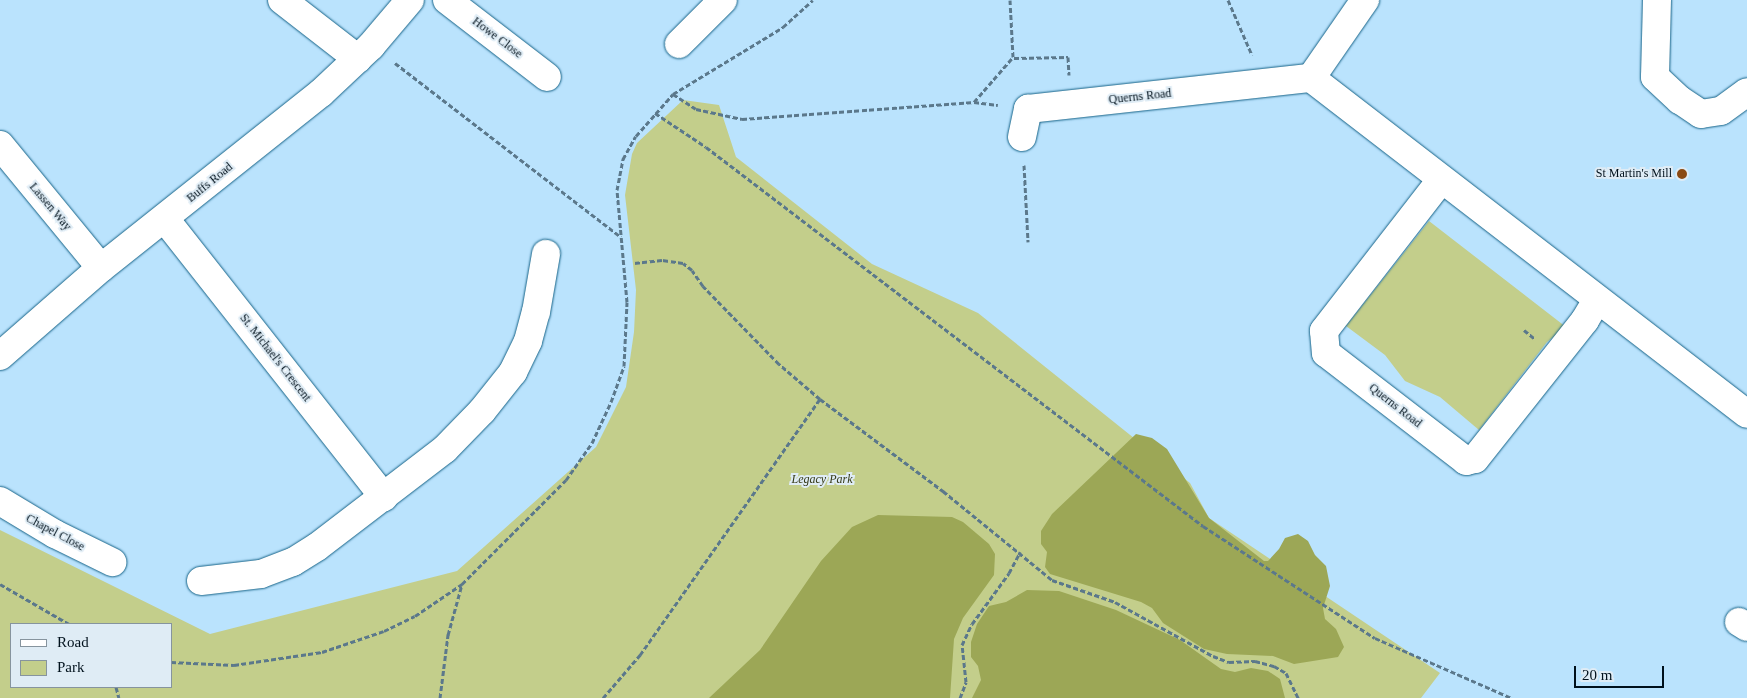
<!DOCTYPE html>
<html>
<head>
<meta charset="utf-8">
<style>
	body { margin:0 }
	#map { position:relative; width:1747px; height:698px; overflow:hidden; background:#bae3fd; font-family:Georgia,serif }
	div>[style] { position:absolute }
	.green>* { inset:0; background:#c3ce8b }
	.forest>* { inset:0; background:#9ca756 }
	.path>* { height:3px; margin-top:-1.5px; transform-origin:0; background:repeating-linear-gradient(90deg,#5b788b 0 5px,transparent 0 7.5px) }
	.roads { filter:drop-shadow(0 0 1px #166388) drop-shadow(0 0 1px #166388) }
	.street>* { height:28px; margin:-14px; padding:0 14px; transform-origin:14px; border-radius:14px; background:#fff }
	.dots>* { width:14px; height:14px; translate:-50% -50%; box-sizing:border-box; border:2px solid #dfecf5; border-radius:50% }
	span { translate:-50% -50%; white-space:nowrap; text-align:center; line-height:1.15; -webkit-text-stroke:4px #dfecf5; paint-order:stroke }
	.street-label { font-size:12px; color:#00111c }
	.poi-label { font-size:12px; color:#00111c }
	.right { translate:-100% -50%; text-align:right }
	.park-label { font-size:12px; color:#343815; font-style:italic }
	.legend { position:absolute; left:10px; top:623px; width:162px; height:65px; box-sizing:border-box; background:#dfecf5; border:1px solid #86949e; margin:0; padding:6px 9px; list-style:none; font-size:15px; color:#00111c }
	.legend li { display:flex; align-items:center; gap:10px; height:25px }
	.legend b { width:25px; border:1px solid #86949e }
	.scale { position:absolute; left:1574px; top:666px; width:90px; height:22px; box-sizing:border-box; border:2px solid #00111c; border-top:0; padding-left:6px; font-size:15px; line-height:18px; white-space:nowrap; color:#00111c; -webkit-text-stroke:4px #dfecf5; paint-order:stroke }
</style>
</head>
<body>
<div id="map">
	<div class="green">
		<i style="clip-path:polygon(evenodd,683px 100px,719px 105px,736px 157px,872px 264px,978px 313px,1190px 483px,1209px 518px,1440px 673px,1421px 698px,0 698px,0 530px,210px 634px,457px 571px,596px 447px,626px 387px,634px 332px,636px 290px,625px 195px,632px 154px,637px 143px,683px 100px,11px 624px,171px 624px,171px 687px,11px 687px,11px 624px)"></i>
		<i style="clip-path:polygon(1429px 221px,1566px 327px,1547px 342px,1479px 430px,1440px 397px,1405px 381px,1385px 355px,1346px 326px)"></i>
	</div>
	<div class="forest">
		<i style="clip-path:polygon(1136px 434px,1152px 438px,1167px 449px,1209px 518px,1264px 561px,1268px 561px,1279px 549px,1285px 538px,1298px 534px,1308px 541px,1315px 555px,1326px 566px,1330px 586px,1323px 608px,1325px 619px,1336px 629px,1344px 647px,1338px 657px,1294px 664px,1273px 656px,1227px 654px,1204px 649px,1163px 623px,1152px 608px,1141px 602px,1050px 574px,1045px 567px,1047px 552px,1041px 544px,1041px 531px,1052px 514px)"></i>
		<i style="clip-path:polygon(878px 515px,952px 517px,963px 522px,989px 544px,995px 554px,994px 575px,963px 618px,954px 639px,950px 698px,709px 698px,760px 650px,821px 561px,852px 527px)"></i>
		<i style="clip-path:polygon(1027px 590px,1059px 591px,1116px 610px,1180px 640px,1221px 669px,1235px 672px,1251px 668px,1268px 671px,1280px 679px,1285px 698px,972px 698px,981px 680px,978px 666px,971px 657px,971px 642px,977px 624px,989px 606px,1006px 602px)"></i>
	</div>
	<div class="path">
		<i style="left:1228px;top:0;width:60px;rotate:66.4deg"></i>
		<i style="left:1014px;top:58px;width:54px;rotate:-1.1deg"></i>
		<i style="left:1068px;top:57px;width:18px;rotate:87deg"></i>
		<i style="left:395px;top:63px;width:285px;rotate:37.6deg"></i>
		<i style="left:673px;top:94px;width:27px;rotate:33deg"></i>
		<i style="left:696px;top:109px;width:47px;rotate:12.3deg"></i>
		<i style="left:742px;top:119px;width:233px;rotate:-4.2deg"></i>
		<i style="left:974px;top:102px;width:24px;rotate:7deg"></i>
		<i style="left:974px;top:102px;width:60px;rotate:-49.1deg"></i>
		<i style="left:1013px;top:57px;width:57px;rotate:-93deg"></i>
		<i style="left:655px;top:113px;width:61px;rotate:33.7deg"></i>
		<i style="left:706px;top:147px;width:625px;rotate:37.33deg"></i>
		<i style="left:1203px;top:526px;width:205px;rotate:33.1deg"></i>
		<i style="left:1375px;top:638px;width:150px;rotate:23.7deg"></i>
		<i style="left:1024px;top:165px;width:77px;rotate:87deg"></i>
		<i style="left:1524px;top:330px;width:14px;rotate:39deg"></i>
		<i style="left:820px;top:399px;width:154px;rotate:36.8deg"></i>
		<i style="left:943px;top:491px;width:141px;rotate:39.2deg"></i>
		<i style="left:1052px;top:580px;width:67px;rotate:19.2deg"></i>
		<i style="left:1115px;top:602px;width:112px;rotate:28.9deg"></i>
		<i style="left:1213px;top:656px;width:17px;rotate:21deg"></i>
		<i style="left:1229px;top:662px;width:26px;rotate:-2deg"></i>
		<i style="left:1255px;top:661px;width:20px;rotate:15deg"></i>
		<i style="left:1274px;top:666px;width:14px;rotate:30deg"></i>
		<i style="left:1286px;top:673px;width:28px;rotate:64deg"></i>
		<i style="left:0;top:584px;width:80px;rotate:30.1deg"></i>
		<i style="left:171px;top:662px;width:63px;rotate:2.7deg"></i>
		<i style="left:234px;top:665px;width:89px;rotate:-8.4deg"></i>
		<i style="left:322px;top:652px;width:65px;rotate:-18.7deg"></i>
		<i style="left:384px;top:631px;width:34px;rotate:-26deg"></i>
		<i style="left:415px;top:616px;width:57px;rotate:-34.2deg"></i>
		<i style="left:116px;top:687px;width:11px;rotate:75deg"></i>
		<i style="left:440px;top:698px;width:64px;rotate:-82.8deg"></i>
		<i style="left:448px;top:635px;width:53px;rotate:-74.6deg"></i>
		<i style="left:462px;top:584px;width:147px;rotate:-45deg"></i>
		<i style="left:566px;top:480px;width:45px;rotate:-54.9deg"></i>
		<i style="left:592px;top:443px;width:45px;rotate:-65.1deg"></i>
		<i style="left:611px;top:402px;width:38px;rotate:-70deg"></i>
		<i style="left:624px;top:366px;width:64px;rotate:-87.3deg"></i>
		<i style="left:627px;top:302px;width:112px;rotate:-95.1deg"></i>
		<i style="left:617px;top:190px;width:32px;rotate:-79deg"></i>
		<i style="left:623px;top:159px;width:26px;rotate:-61deg"></i>
		<i style="left:636px;top:136px;width:56px;rotate:-48.6deg"></i>
		<i style="left:673px;top:94px;width:129px;rotate:-31.3deg"></i>
		<i style="left:783px;top:27px;width:40px;rotate:-42deg"></i>
		<i style="left:603px;top:698px;width:57px;rotate:-49.3deg"></i>
		<i style="left:640px;top:655px;width:313px;rotate:-54.9deg"></i>
		<i style="left:820px;top:399px;width:54px;rotate:-139.5deg"></i>
		<i style="left:779px;top:364px;width:109px;rotate:-134.3deg"></i>
		<i style="left:703px;top:286px;width:19px;rotate:-125deg"></i>
		<i style="left:692px;top:270px;width:11px;rotate:-142deg"></i>
		<i style="left:683px;top:263px;width:21px;rotate:-172deg"></i>
		<i style="left:662px;top:260px;width:28px;rotate:174deg"></i>
		<i style="left:960px;top:698px;width:17px;rotate:-69deg"></i>
		<i style="left:966px;top:682px;width:37px;rotate:-96deg"></i>
		<i style="left:962px;top:645px;width:23px;rotate:-65deg"></i>
		<i style="left:972px;top:624px;width:63px;rotate:-54deg"></i>
		<i style="left:1009px;top:573px;width:24px;rotate:-62deg"></i>
	</div>
	<div class="roads">
		<div class="street">
			<i style="left:282px;top:0;width:96px;rotate:37.8deg"></i>
			<i style="left:447px;top:0;width:126px;rotate:37.6deg"></i>
			<i style="left:1657px;top:0;width:77px;rotate:91.5deg"></i>
			<i style="left:1655px;top:77px;width:34px;rotate:43deg"></i>
			<i style="left:1680px;top:100px;width:25px;rotate:34deg"></i>
			<i style="left:1701px;top:114px;width:20px;rotate:-9deg"></i>
			<i style="left:1721px;top:111px;width:32px;rotate:-36deg"></i>
			<i style="left:679px;top:44px;width:62px;rotate:-45deg"></i>
			<i style="left:1311px;top:78px;width:95px;rotate:-55.3deg"></i>
			<i style="left:1022px;top:137px;width:29px;rotate:-78deg"></i>
			<i style="left:1028px;top:109px;width:285px;rotate:-6.3deg"></i>
			<i style="left:1311px;top:78px;width:550px;rotate:37.62deg"></i>
			<i style="left:0;top:145px;width:159px;rotate:50.6deg"></i>
			<i style="left:1441px;top:180px;width:191px;rotate:127.8deg"></i>
			<i style="left:1324px;top:331px;width:22px;rotate:85deg"></i>
			<i style="left:1326px;top:353px;width:177px;rotate:37.6deg"></i>
			<i style="left:1466px;top:461px;width:9px;rotate:-13deg"></i>
			<i style="left:1475px;top:459px;width:177px;rotate:-51.6deg"></i>
			<i style="left:1585px;top:320px;width:23px;rotate:-59deg"></i>
			<i style="left:165px;top:219px;width:354px;rotate:51.8deg"></i>
			<i style="left:0;top:356px;width:134px;rotate:-41.1deg"></i>
			<i style="left:101px;top:268px;width:281px;rotate:-38.5deg"></i>
			<i style="left:321px;top:93px;width:69px;rotate:-43.2deg"></i>
			<i style="left:371px;top:46px;width:60px;rotate:-49.7deg"></i>
			<i style="left:0;top:501px;width:64px;rotate:31deg"></i>
			<i style="left:55px;top:534px;width:64px;rotate:26.2deg"></i>
			<i style="left:201px;top:581px;width:60px;rotate:-6.7deg"></i>
			<i style="left:261px;top:574px;width:34px;rotate:-21deg"></i>
			<i style="left:293px;top:562px;width:28px;rotate:-32deg"></i>
			<i style="left:317px;top:547px;width:161px;rotate:-37.4deg"></i>
			<i style="left:445px;top:449px;width:53px;rotate:-45.8deg"></i>
			<i style="left:482px;top:411px;width:50px;rotate:-51.5deg"></i>
			<i style="left:513px;top:372px;width:34px;rotate:-64deg"></i>
			<i style="left:528px;top:341px;width:30px;rotate:-75deg"></i>
			<i style="left:536px;top:312px;width:59px;rotate:-80.2deg"></i>
			<i style="left:1739px;top:622px;width:9px;rotate:32deg"></i>
		</div>
	</div>
	<div class="dots">
		<i style="left:1682px;top:174px;background:#8a4a13"></i>
	</div>
	<div class="street-label">
		<span style="left:497px;top:38px;rotate:37deg">Howe Close</span>
		<span style="left:1140px;top:97px;rotate:-6deg">Querns Road</span>
		<span style="left:210px;top:183px;rotate:-39deg">Buffs Road</span>
		<span style="left:50px;top:207px;rotate:50deg">Lassen Way</span>
		<span style="left:275px;top:358px;rotate:52deg">St. Michael's Crescent</span>
		<span style="left:1395px;top:406px;rotate:38deg">Querns Road</span>
		<span style="left:55px;top:533px;rotate:28deg">Chapel Close</span>
	</div>
	<div class="poi-label">
		<span class="right" style="left:1672px;top:174px">St Martin's Mill</span>
	</div>
	<div class="park-label">
		<span style="left:822px;top:480px">Legacy Park</span>
	</div>
	<ul class="legend">
	<li><b style="height:6px;background:#fff"></b>Road</li>
	<li><b style="height:14px;background:#c3ce8b"></b>Park</li>
	</ul>
	<div class="scale">20 m</div>
</div>
</body>
</html>
